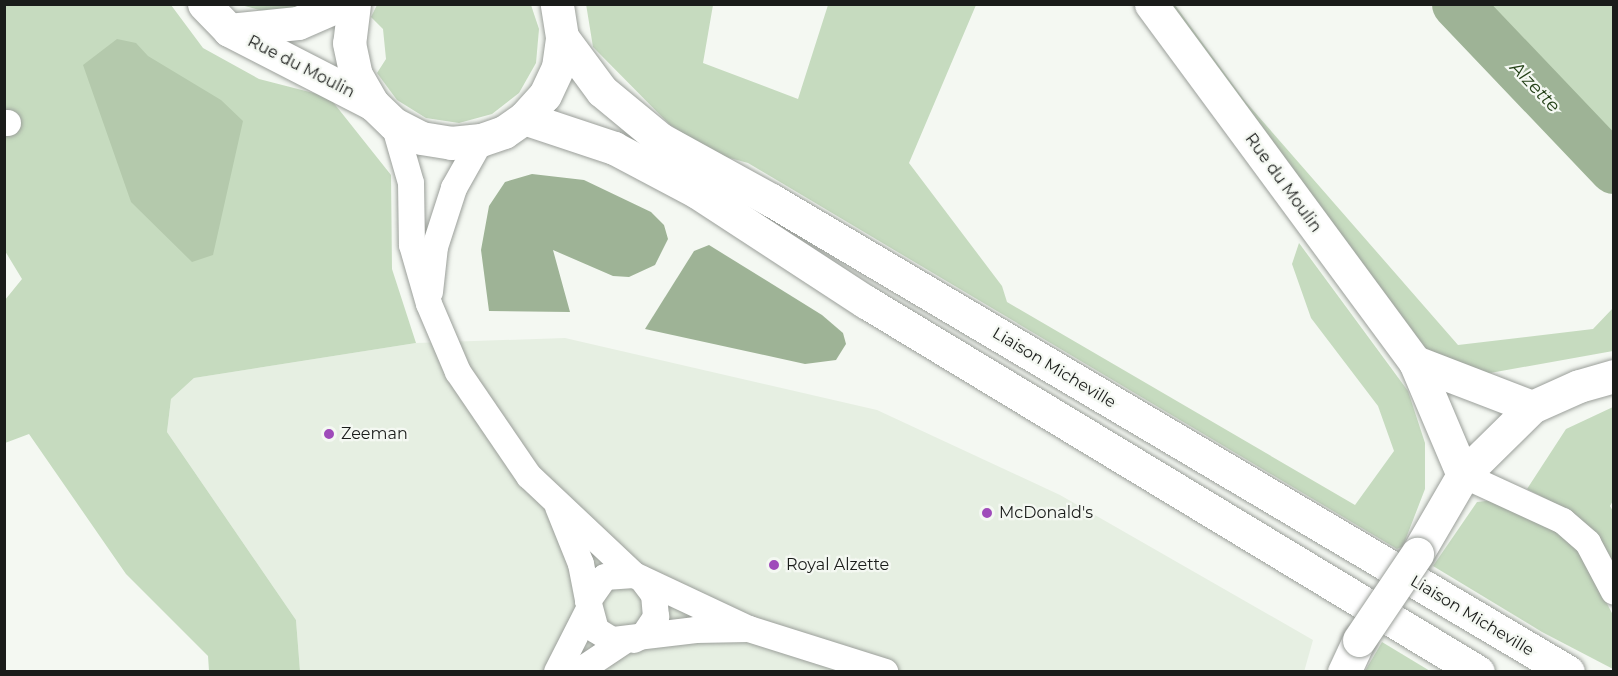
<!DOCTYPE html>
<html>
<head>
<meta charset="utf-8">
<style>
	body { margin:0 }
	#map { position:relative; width:1618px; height:676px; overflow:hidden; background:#f4f8f2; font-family:Montserrat,sans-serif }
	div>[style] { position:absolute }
	.built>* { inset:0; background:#e6efe2 }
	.green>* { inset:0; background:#c6dbbf }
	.forest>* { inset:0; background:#b4c9ac }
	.water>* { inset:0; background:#9eb396 }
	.river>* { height:50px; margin:-25px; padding:0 25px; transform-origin:25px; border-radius:25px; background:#9eb396 }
	.roads { filter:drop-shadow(0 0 2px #9b9f9a) drop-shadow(0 0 2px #9b9f9a) }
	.street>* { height:26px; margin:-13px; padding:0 13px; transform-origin:13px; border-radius:13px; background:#fff }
	.secondary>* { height:33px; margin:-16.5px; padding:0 16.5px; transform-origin:16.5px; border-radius:16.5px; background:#fff }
	.primary>* { height:33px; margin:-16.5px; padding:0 16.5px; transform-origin:16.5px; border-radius:16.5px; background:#fff }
	.highway>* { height:33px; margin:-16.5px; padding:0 16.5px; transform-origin:16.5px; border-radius:16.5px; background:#fff }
	.bridges { filter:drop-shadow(0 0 2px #9b9f9a) drop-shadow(0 0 2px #9b9f9a) }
	.secondary-bridge>* { height:33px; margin:-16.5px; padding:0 16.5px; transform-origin:16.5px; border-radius:16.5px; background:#fff }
	.dots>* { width:16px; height:16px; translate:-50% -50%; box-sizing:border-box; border:3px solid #f4f8f2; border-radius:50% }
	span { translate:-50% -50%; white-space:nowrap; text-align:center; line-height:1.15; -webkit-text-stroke:4.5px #f4f8f2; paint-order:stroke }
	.street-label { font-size:16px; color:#1a1c1a }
	.poi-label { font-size:16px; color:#1a1c1a }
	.left { translate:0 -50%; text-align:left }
	.water-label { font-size:18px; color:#234016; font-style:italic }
	.frame { position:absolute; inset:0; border:6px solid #1a1c1a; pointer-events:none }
</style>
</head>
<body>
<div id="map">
	<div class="built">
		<i style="clip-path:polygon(565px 338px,877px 410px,1060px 495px,1313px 640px,1304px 672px,300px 671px,296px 620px,167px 432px,171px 399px,194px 378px,416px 343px)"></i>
	</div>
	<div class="green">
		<i style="clip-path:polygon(586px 4px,713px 5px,703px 63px,798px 99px,828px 5px,976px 5px,909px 163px,1002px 286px,1007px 302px,1355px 505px,1394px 451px,1378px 406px,1311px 318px,1292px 264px,1299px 243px,1408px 391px,1425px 443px,1425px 489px,1403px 546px,1397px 549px,748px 163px,715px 154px,670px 125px,593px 47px)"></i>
		<i style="clip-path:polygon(5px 5px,171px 5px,203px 48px,259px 79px,329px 97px,391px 175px,392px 269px,416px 343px,194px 378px,171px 399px,167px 432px,296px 620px,300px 671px,209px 671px,208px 656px,126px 574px,29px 434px,5px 443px,5px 300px,22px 279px,5px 251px)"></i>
		<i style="clip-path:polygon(241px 5px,308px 5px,267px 12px)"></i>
		<i style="clip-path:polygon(377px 5px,531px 5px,539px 29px,536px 63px,519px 93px,492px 114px,459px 123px,426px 118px,397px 100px,377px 73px,386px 59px,383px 29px,371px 17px)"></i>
		<i style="clip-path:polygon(1168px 5px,1175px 5px,1245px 101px,1458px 345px,1593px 329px,1613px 308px,1613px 351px,1479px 375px,1440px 364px,1411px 336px)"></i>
		<i style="clip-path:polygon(1449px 5px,1613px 5px,1613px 181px)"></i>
		<i style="clip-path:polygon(1613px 407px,1614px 499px,1610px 506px,1614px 513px,1613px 573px,1566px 509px,1527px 489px,1566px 429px)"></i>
		<i style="clip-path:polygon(1495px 500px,1553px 529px,1578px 548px,1613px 615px,1613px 669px,1542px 632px,1433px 566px,1477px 502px)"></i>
		<i style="clip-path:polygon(1382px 642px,1430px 671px,1365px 671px)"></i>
	</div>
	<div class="forest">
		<i style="clip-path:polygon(117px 39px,136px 43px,148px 56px,221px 100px,243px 121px,213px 255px,192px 262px,131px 202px,83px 65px)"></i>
	</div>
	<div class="water">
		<i style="clip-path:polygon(532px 174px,584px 180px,651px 212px,664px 225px,668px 239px,655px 265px,629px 277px,613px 276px,553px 250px,570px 312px,489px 311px,481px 250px,489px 206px,505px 182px)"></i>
		<i style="clip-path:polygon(709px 245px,822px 315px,843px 333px,846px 344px,836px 360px,805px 364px,645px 329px,694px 251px)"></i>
	</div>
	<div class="river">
		<i style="left:1457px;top:4px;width:228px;rotate:46.4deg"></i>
	</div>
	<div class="roads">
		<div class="street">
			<i style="left:4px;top:123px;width:4px"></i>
			<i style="left:394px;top:124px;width:61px;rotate:73.9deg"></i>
			<i style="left:411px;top:183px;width:62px;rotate:89.1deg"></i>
			<i style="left:412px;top:245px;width:61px;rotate:73.9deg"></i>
			<i style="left:429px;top:304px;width:74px;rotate:66.9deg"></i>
			<i style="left:458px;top:372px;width:126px;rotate:55.7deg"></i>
			<i style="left:529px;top:476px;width:144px;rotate:43.3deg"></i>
			<i style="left:430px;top:292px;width:45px;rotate:-83.7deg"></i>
			<i style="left:435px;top:247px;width:62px;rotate:-72.1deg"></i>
			<i style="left:454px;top:188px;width:55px;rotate:-60.6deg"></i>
			<i style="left:1463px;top:475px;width:110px;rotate:24.7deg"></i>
			<i style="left:1563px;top:521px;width:33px;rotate:41deg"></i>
			<i style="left:1588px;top:543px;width:55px;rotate:62deg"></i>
			<i style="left:558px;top:507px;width:61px;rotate:68deg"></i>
			<i style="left:581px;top:564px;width:38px;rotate:79deg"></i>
			<i style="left:749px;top:629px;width:53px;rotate:178.9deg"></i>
			<i style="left:696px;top:630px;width:85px;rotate:173.2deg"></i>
			<i style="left:612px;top:640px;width:19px;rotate:-148deg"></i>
			<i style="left:596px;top:630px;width:30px;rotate:-105deg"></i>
			<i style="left:588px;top:601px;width:29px;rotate:-55deg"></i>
			<i style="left:605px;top:577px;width:29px;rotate:-4deg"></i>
			<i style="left:634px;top:575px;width:127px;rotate:25.2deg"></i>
			<i style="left:749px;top:629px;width:143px;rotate:17.5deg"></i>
			<i style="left:634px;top:640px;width:11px;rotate:-27deg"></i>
			<i style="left:644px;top:635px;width:22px;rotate:-56deg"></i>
			<i style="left:656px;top:617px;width:22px;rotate:-95deg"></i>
			<i style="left:654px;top:595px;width:20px;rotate:-127deg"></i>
			<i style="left:557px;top:672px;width:68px;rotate:-63.1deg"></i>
			<i style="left:578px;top:672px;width:54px;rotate:-33.7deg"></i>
		</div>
		<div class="secondary">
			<i style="left:204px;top:4px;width:36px;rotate:46deg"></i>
			<i style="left:229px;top:30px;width:162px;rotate:27.2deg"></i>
			<i style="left:1151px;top:4px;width:445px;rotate:53.6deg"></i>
			<i style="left:1415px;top:362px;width:123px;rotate:67deg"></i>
			<i style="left:229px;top:30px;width:69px;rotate:-5.8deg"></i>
			<i style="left:298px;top:23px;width:48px;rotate:-23.4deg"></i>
			<i style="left:1415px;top:362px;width:125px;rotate:21deg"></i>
			<i style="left:1417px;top:554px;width:91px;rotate:-59.8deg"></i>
			<i style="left:1463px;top:475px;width:97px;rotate:-44.6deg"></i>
			<i style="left:1532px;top:407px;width:51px;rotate:-24.1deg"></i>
			<i style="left:1579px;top:386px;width:36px;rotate:-16deg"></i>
			<i style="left:1344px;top:672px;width:35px;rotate:-65deg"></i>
		</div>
		<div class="primary">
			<i style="left:354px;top:4px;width:39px;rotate:97deg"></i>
			<i style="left:349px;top:43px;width:33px;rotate:78deg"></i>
			<i style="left:356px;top:75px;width:34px;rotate:60deg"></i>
			<i style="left:373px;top:104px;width:29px;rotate:44deg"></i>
			<i style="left:394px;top:124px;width:30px;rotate:27deg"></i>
			<i style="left:421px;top:138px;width:30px;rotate:9deg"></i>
			<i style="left:451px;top:143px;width:30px;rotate:-6deg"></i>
			<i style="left:481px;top:140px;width:24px;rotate:-19deg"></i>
			<i style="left:504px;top:132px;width:24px;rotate:-35deg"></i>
			<i style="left:524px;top:118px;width:31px;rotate:-48deg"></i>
			<i style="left:545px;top:95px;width:31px;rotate:-65deg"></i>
			<i style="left:558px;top:67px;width:30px;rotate:-82deg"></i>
			<i style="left:562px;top:37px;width:33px;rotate:-99deg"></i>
		</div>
		<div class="highway">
			<i style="left:562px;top:37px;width:67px;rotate:53.5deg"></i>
			<i style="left:602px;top:91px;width:75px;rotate:39.6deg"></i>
			<i style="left:660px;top:139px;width:127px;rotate:28.8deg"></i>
			<i style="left:771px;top:200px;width:926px;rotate:30.63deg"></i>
			<i style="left:524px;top:118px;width:95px;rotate:18.4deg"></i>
			<i style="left:614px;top:148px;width:94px;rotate:27.9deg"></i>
			<i style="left:697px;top:192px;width:202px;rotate:33.1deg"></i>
			<i style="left:866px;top:302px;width:715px;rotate:31.16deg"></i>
		</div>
	</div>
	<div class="bridges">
		<div class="secondary-bridge">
			<i style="left:1359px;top:640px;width:104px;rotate:-56deg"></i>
		</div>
	</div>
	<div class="dots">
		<i style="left:329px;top:434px;background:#9f4bba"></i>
		<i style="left:987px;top:513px;background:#9f4bba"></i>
		<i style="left:774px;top:565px;background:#9f4bba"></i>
	</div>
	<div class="street-label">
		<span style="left:301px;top:67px;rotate:27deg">Rue du Moulin</span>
		<span style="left:1283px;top:183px;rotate:54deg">Rue du Moulin</span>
		<span style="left:1054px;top:368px;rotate:31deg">Liaison Micheville</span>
		<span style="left:1472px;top:616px;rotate:31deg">Liaison Micheville</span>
	</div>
	<div class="poi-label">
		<span class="left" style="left:341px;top:434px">Zeeman</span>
		<span class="left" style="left:999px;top:513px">McDonald's</span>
		<span class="left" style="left:786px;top:565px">Royal Alzette</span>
	</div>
	<div class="water-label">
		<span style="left:1535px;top:87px;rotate:46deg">Alzette</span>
	</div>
	<div class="frame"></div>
</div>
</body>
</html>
